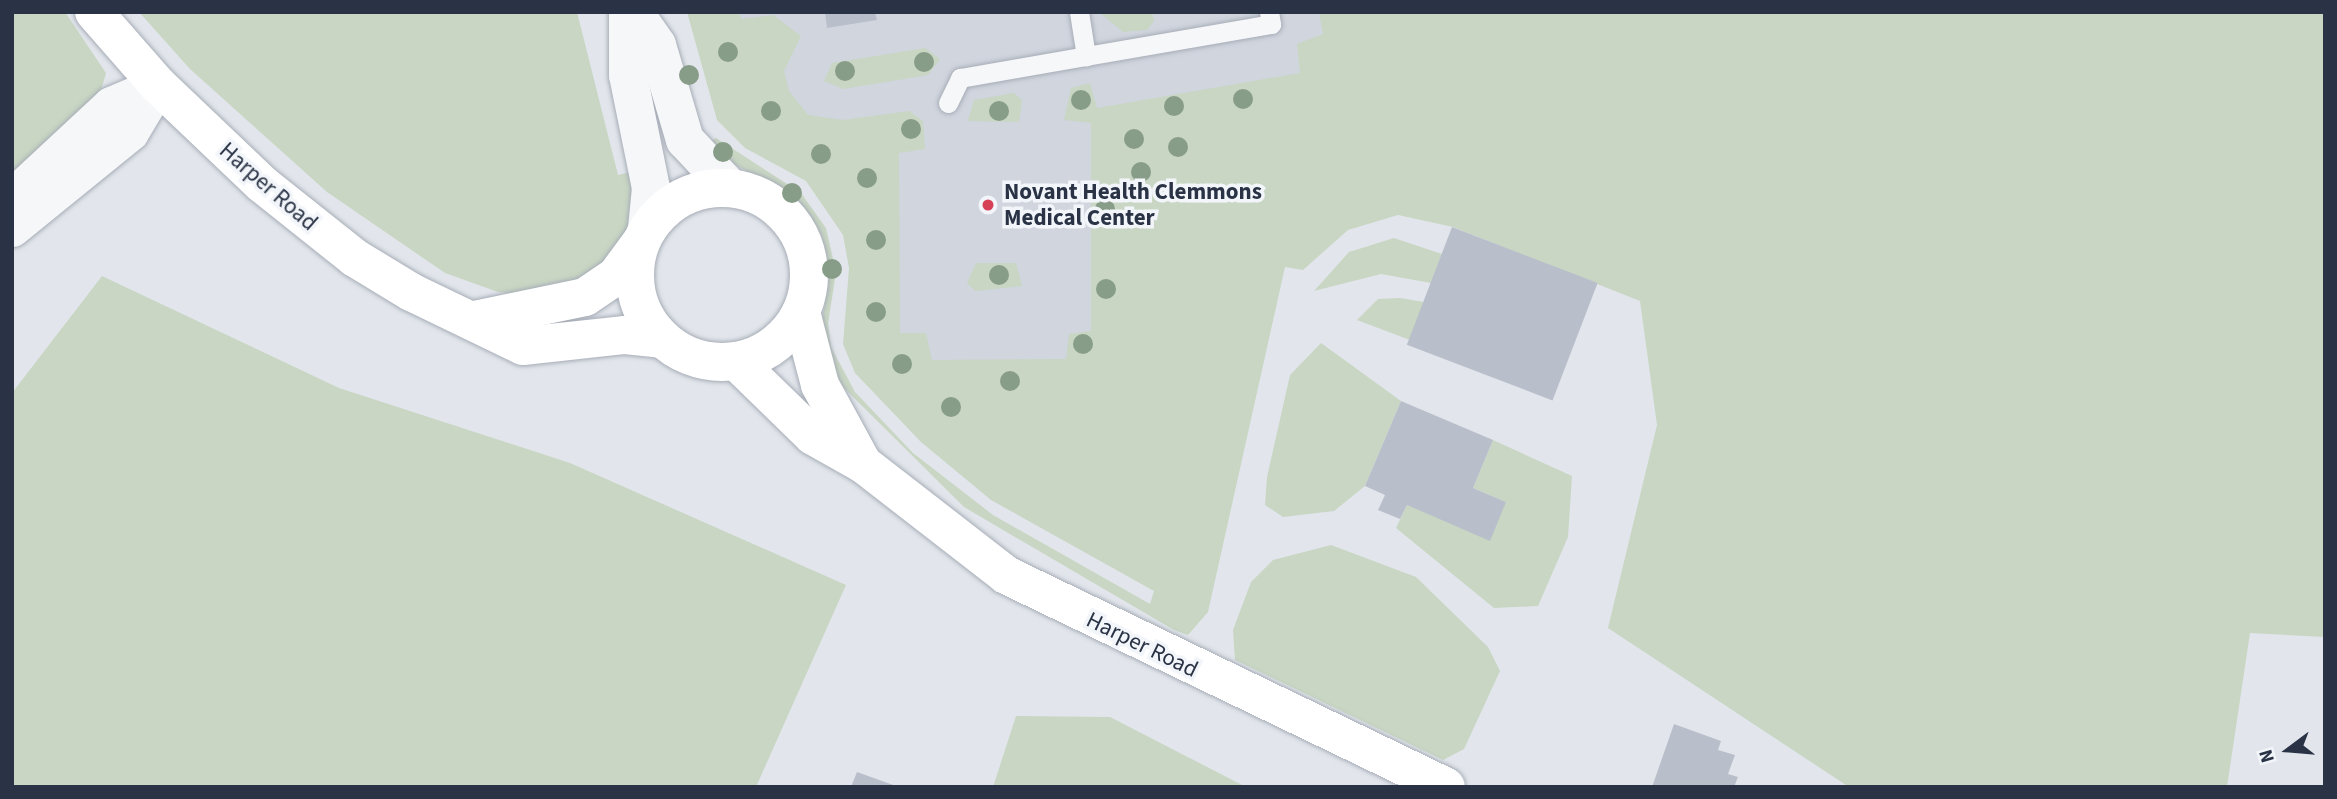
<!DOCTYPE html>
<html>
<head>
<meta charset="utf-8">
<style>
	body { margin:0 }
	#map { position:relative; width:2337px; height:799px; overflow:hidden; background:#e2e6ec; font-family:"Source Sans 3",sans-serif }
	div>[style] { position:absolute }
	.built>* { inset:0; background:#d0d5de }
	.green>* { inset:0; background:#c8d6c3 }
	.building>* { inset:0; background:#b9bfca; transform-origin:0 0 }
	.roads { filter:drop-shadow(0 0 2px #a7adb7) drop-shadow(0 0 2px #a7adb7) }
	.service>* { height:19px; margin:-9.5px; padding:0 9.5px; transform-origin:9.5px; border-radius:9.5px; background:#f6f7f9 }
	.minor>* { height:37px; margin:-18.5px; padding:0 18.5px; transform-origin:18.5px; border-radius:18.5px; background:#f6f7f9 }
	.tertiary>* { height:38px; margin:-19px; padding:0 19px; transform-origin:19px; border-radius:19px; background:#f6f7f9 }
	.secondary>* { height:38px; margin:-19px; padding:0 19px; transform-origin:19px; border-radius:19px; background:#fff }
	.secondary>.ring { margin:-19px; padding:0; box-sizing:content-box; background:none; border:38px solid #fff; border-radius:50% }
	.trees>* { width:20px; height:20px; margin:-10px; border-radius:50%; background:#889d88 }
	.dots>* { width:19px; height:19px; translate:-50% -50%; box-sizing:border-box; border:4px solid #f2f5f9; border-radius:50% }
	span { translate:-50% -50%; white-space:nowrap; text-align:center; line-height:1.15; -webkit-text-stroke:7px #f2f5f9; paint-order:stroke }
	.street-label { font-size:23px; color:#293345 }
	.poi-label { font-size:23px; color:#293345; font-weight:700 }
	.left { translate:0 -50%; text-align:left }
	.frame { position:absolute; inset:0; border:14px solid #293345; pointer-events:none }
	.north { position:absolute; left:2253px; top:715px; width:70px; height:70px; -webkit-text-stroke:5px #f2f5f9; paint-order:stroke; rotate:254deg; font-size:19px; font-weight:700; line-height:28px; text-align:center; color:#293345 }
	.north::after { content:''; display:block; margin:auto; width:24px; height:32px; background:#293345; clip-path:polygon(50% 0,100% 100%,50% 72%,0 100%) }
</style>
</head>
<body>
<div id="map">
	<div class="built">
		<i style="clip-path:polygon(699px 12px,1369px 12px,1109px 367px,945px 400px,888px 330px,845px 226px)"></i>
	</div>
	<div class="green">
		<i style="clip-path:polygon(12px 12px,65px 12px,106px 73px,100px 94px,12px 179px)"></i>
		<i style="clip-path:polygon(139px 12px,577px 12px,618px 175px,638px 170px,633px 228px,607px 267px,543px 297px,498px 292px,445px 273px,327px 192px,190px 69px)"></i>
		<i style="clip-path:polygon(687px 12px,740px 12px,741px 19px,773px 15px,801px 36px,784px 71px,789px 91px,808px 115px,843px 120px,909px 111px,923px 121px,925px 149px,899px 153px,900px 333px,926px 333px,932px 360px,1066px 359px,1069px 334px,1091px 331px,1091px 123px,1064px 120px,1071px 88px,1090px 83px,1097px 108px,1300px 73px,1297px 44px,1323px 34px,1319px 12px,2325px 12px,2325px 637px,2250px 633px,2227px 787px,1849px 787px,1608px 628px,1657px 425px,1640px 301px,1453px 227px,1398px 215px,1348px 230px,1303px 270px,1285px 267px,1208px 612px,1188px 635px,1174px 630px,964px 507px,836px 380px,822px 321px,829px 279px,822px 236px,800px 202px,734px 164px,710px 142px,716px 138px,801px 193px,826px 228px,836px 272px,828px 324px,831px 347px,855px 392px,913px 453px,993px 515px,1150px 604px,1154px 591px,991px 500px,921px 442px,855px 373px,843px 344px,849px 268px,843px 235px,806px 181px,745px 148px,717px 120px)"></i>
		<i style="clip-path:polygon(1099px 12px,1152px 12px,1154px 21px,1147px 30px,1123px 32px)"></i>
		<i style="clip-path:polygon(925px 48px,940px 59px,928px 75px,843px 89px,824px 81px,832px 63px)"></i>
		<i style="clip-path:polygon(1014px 93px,1022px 100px,1019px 122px,968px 121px,974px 100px)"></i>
		<i style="clip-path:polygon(1394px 238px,1442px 254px,1431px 283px,1381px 274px,1314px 291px,1349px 252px)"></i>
		<i style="clip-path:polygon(976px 263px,1016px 263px,1022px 286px,975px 291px,967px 283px)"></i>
		<i style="clip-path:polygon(102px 276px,339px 388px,570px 463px,846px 585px,756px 787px,12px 787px,12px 393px)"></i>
		<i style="clip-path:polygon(1400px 298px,1424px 302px,1410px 340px,1357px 320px,1378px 299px)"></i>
		<i style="clip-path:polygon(1321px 343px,1401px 401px,1365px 486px,1334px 511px,1283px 517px,1265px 505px,1267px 477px,1290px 375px)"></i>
		<i style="clip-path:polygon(1493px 440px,1572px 476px,1568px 537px,1538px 606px,1494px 608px,1396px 528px,1407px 505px,1506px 502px,1473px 488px)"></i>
		<i style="clip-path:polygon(1331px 545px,1416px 577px,1488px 647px,1500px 671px,1464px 749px,1443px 760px,1235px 660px,1233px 630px,1251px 582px,1273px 560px)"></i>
		<i style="clip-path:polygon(1016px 716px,1110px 717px,1246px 787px,993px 787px)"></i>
	</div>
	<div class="building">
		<i style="clip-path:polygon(825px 12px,875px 12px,877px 20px,827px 28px)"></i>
		<i style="left:1452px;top:227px;width:156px;height:126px;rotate:21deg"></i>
		<i style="clip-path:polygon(1401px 401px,1493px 440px,1473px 488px,1506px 502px,1490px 541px,1407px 505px,1400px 519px,1378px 510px,1385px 495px,1365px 486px)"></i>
		<i style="clip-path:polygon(1674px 724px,1721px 741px,1718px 750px,1735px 755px,1728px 774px,1738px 777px,1734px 787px,1652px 787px)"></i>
		<i style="clip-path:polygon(857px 772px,896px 786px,896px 787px,851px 787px)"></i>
	</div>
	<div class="roads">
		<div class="service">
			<i style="left:1079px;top:12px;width:45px;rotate:81deg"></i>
			<i style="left:1086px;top:56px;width:188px;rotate:-9.8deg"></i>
			<i style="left:1271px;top:24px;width:12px;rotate:-99deg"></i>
			<i style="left:948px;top:103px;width:28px;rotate:-64deg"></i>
			<i style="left:960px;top:78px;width:128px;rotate:-9.9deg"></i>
		</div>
		<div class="minor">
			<i style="left:12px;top:197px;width:135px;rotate:-42.9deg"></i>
			<i style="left:111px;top:105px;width:51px;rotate:-23.1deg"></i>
			<i style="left:12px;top:228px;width:152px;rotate:-39.1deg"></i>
			<i style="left:130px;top:132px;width:55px;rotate:-59.2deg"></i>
		</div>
		<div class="tertiary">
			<i style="left:628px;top:12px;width:63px;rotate:90deg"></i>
			<i style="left:628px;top:75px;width:115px;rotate:78.5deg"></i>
			<i style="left:651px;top:188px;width:41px;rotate:95.6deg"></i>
			<i style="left:634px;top:12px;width:40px;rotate:55.1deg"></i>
			<i style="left:657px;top:45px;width:99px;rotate:73.6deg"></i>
			<i style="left:685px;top:140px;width:66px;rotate:46.8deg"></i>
		</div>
		<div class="secondary">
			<i style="left:94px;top:12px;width:97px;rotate:48.8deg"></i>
			<i style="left:158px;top:85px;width:144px;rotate:43.6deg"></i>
			<i style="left:262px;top:184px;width:119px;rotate:38.5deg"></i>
			<i style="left:355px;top:258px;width:66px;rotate:31.3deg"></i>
			<i style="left:411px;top:292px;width:124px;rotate:25.7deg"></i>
			<i style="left:523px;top:346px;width:103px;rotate:-6.2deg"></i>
			<i style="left:625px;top:335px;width:37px;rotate:6deg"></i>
			<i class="ring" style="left:635px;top:188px;width:136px;height:136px"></i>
			<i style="left:801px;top:312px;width:75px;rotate:75.4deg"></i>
			<i style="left:820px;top:385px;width:90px;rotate:61.4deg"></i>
			<i style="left:474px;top:320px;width:113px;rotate:-11.7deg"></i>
			<i style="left:585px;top:297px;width:37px;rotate:-34deg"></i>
			<i style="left:616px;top:276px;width:42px;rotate:-53.7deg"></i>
			<i style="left:736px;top:361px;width:107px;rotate:44.2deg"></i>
			<i style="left:813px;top:436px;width:57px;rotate:29.2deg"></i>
			<i style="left:863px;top:464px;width:181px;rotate:37.8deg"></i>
			<i style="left:1006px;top:575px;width:488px;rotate:25.7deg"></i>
		</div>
	</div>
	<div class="trees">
		<i style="left:728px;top:52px"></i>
		<i style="left:924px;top:62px"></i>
		<i style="left:845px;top:71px"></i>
		<i style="left:689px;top:75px"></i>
		<i style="left:1243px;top:99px"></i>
		<i style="left:1081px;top:100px"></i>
		<i style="left:1174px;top:106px"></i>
		<i style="left:771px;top:111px"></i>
		<i style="left:999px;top:111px"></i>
		<i style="left:911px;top:129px"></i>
		<i style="left:1134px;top:139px"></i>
		<i style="left:1178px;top:147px"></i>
		<i style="left:723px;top:152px"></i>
		<i style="left:821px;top:154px"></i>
		<i style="left:1141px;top:172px"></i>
		<i style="left:867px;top:178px"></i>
		<i style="left:792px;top:193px"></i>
		<i style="left:1105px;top:209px"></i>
		<i style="left:876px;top:240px"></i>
		<i style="left:832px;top:269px"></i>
		<i style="left:999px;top:275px"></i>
		<i style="left:1106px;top:289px"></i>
		<i style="left:876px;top:312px"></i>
		<i style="left:1083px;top:344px"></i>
		<i style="left:902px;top:364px"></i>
		<i style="left:1010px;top:381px"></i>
		<i style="left:951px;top:407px"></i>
	</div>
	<div class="dots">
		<i style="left:988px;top:205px;background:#d74157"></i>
	</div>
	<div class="street-label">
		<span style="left:268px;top:187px;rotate:41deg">Harper Road</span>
		<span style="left:1142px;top:645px;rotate:26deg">Harper Road</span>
	</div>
	<div class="poi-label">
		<span class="left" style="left:1004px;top:205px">Novant Health Clemmons<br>Medical Center</span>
	</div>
	<div class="frame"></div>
	<div class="north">N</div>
</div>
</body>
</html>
